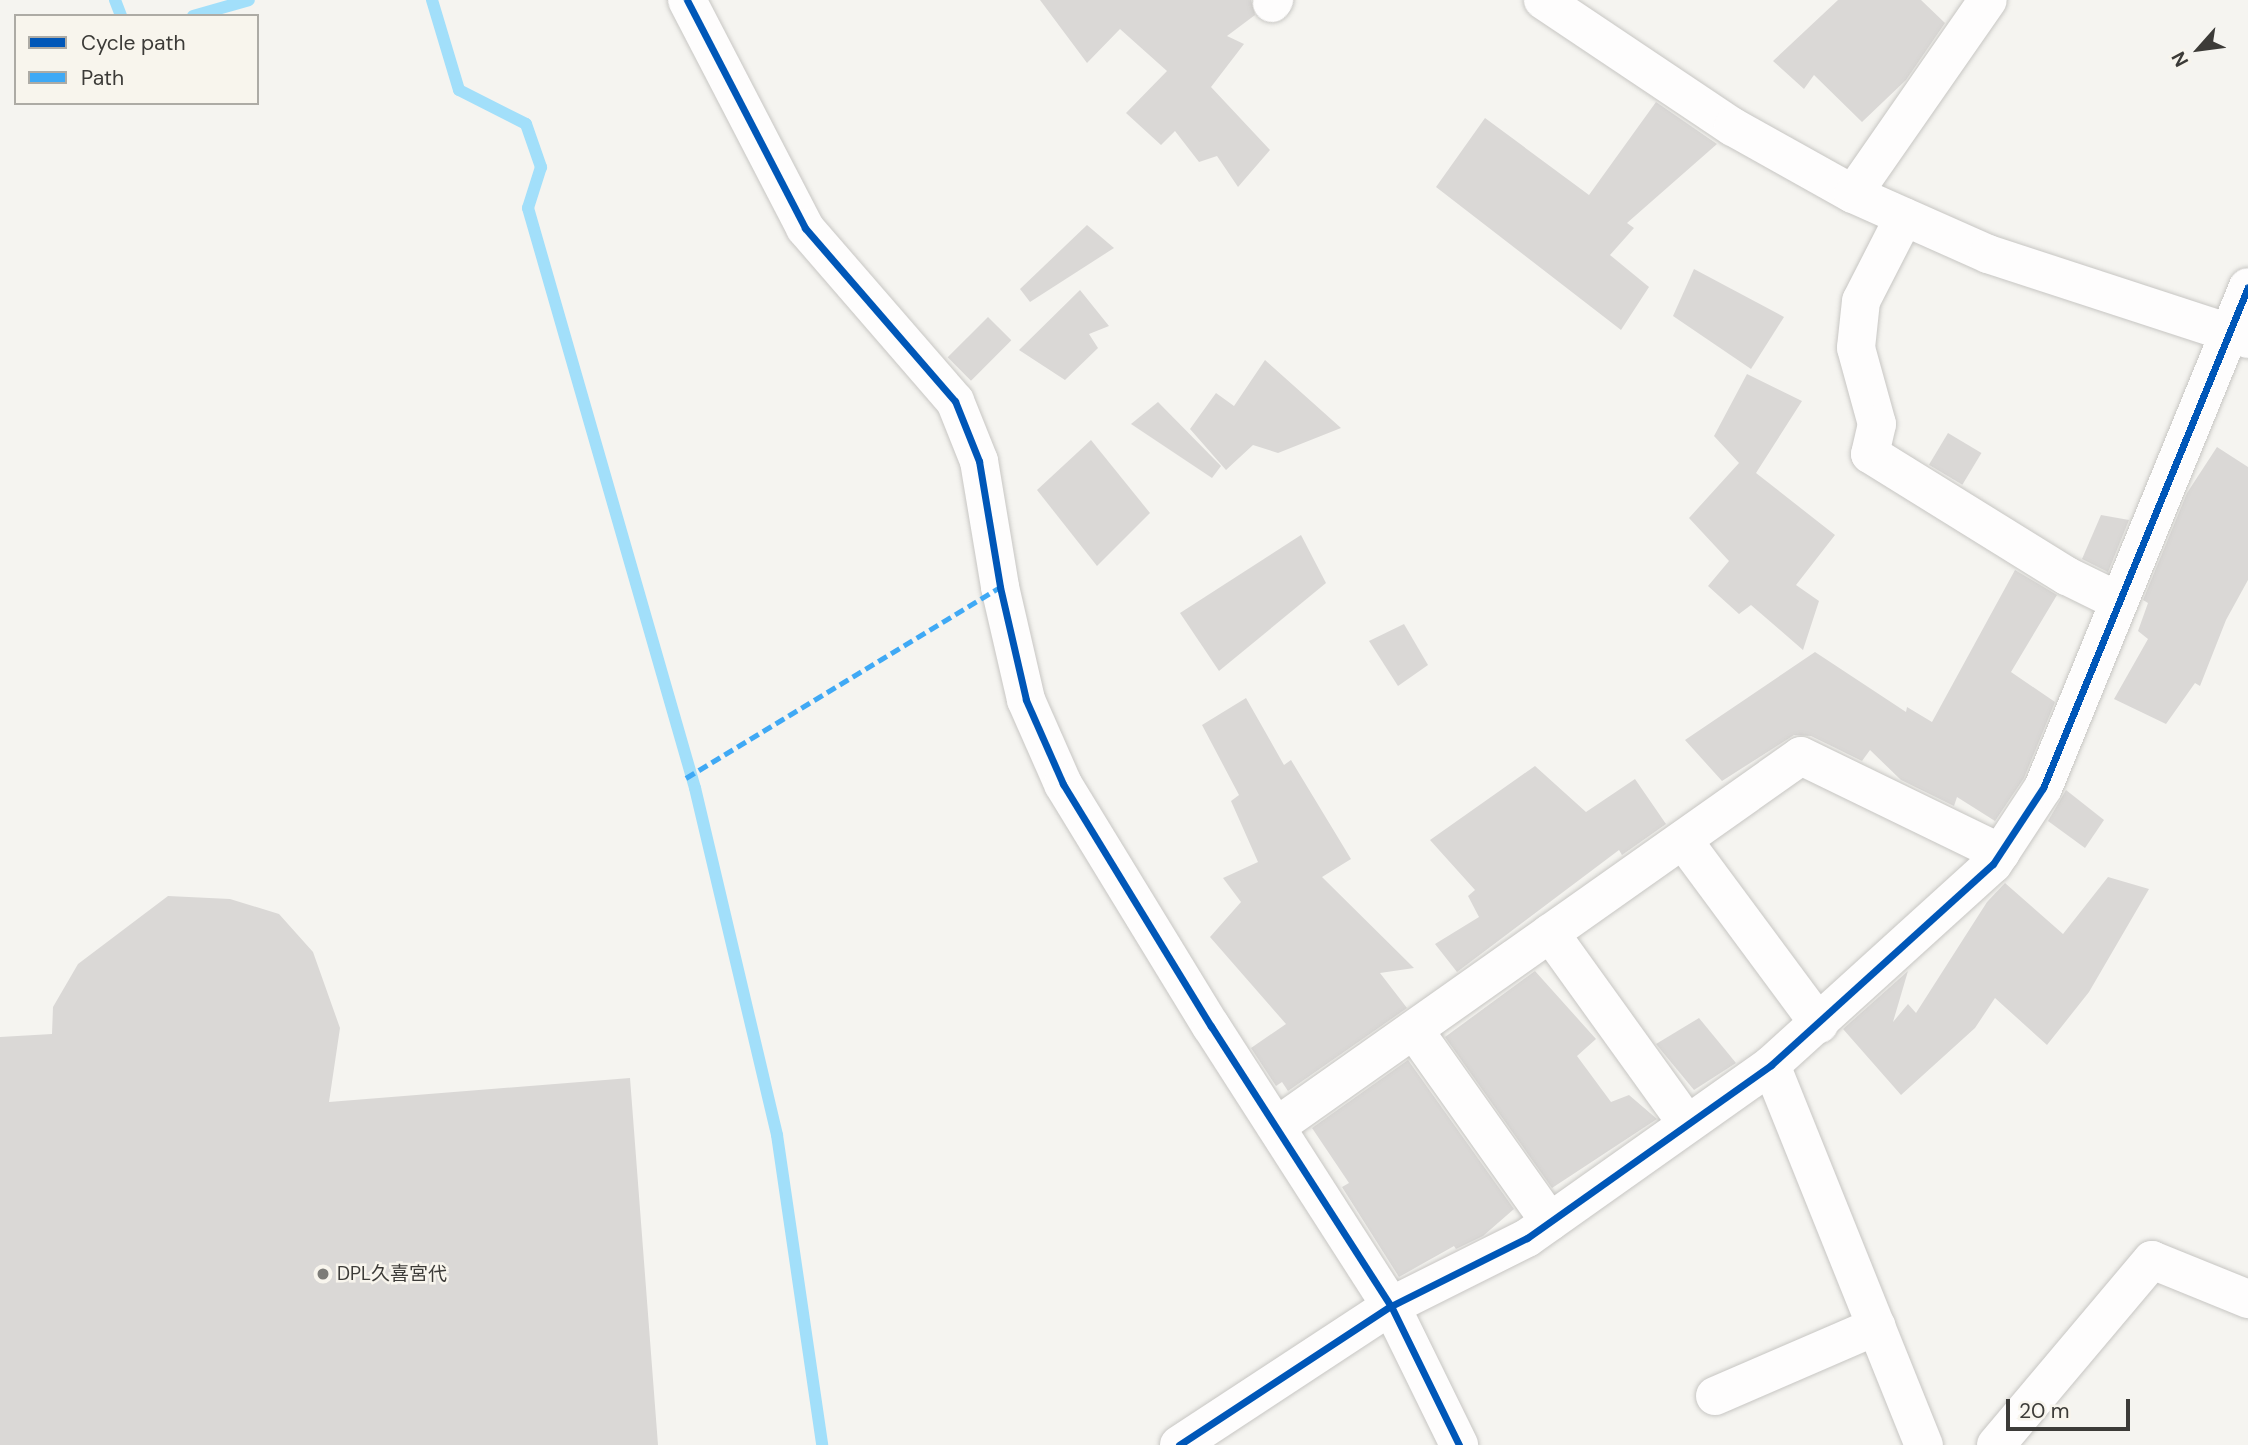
<!DOCTYPE html>
<html>
<head>
<meta charset="utf-8">
<style>
	body { margin:0 }
	#map { position:relative; width:2248px; height:1445px; overflow:hidden; background:#f5f4f0; font-family:"DM Sans","Noto Sans JP",sans-serif }
	div>[style] { position:absolute }
	.stream>* { height:12px; margin:-6px; padding:0 6px; transform-origin:6px; border-radius:6px; background:#a2dffa }
	.building>* { inset:0; background:#dad8d6; transform-origin:0 0 }
	.roads { filter:drop-shadow(0 0 2px #c7c6c3) drop-shadow(0 0 2px #c7c6c3) }
	.minor>* { height:38px; margin:-19px; padding:0 19px; transform-origin:19px; border-radius:19px; background:#fefdfd }
	.quiet>* { height:5px; margin-top:-2.5px; transform-origin:0; background:repeating-linear-gradient(90deg,#3fa9f5 0 10px,transparent 0 15px) }
	.cycleway>* { height:7px; margin:-3.5px; padding:0 3.5px; transform-origin:3.5px; border-radius:3.5px; background:#0057b8 }
	.dots>* { width:19px; height:19px; translate:-50% -50%; box-sizing:border-box; border:4px solid #f8f5ed; border-radius:50% }
	span { translate:-50% -50%; white-space:nowrap; text-align:center; line-height:1.15; -webkit-text-stroke:5px #f8f5ed; paint-order:stroke }
	.poi-label { font-size:19px; color:#3c3b38 }
	.left { translate:0 -50%; text-align:left }
	.legend { position:absolute; left:14px; top:14px; width:245px; height:91px; box-sizing:border-box; background:#f8f5ed; border:2px solid #adaba5; margin:0; padding:9px 12px; list-style:none; font-size:21px; color:#3c3b38 }
	.legend li { display:flex; align-items:center; gap:14px; height:35px }
	.legend b { width:35px; border:2px solid #adaba5 }
	.north { position:absolute; left:2164px; top:14px; width:70px; height:70px; -webkit-text-stroke:5px #f8f5ed; paint-order:stroke; rotate:242deg; font-size:19px; font-weight:700; line-height:28px; text-align:center; color:#3c3b38 }
	.north::after { content:''; display:block; margin:auto; width:24px; height:32px; background:#3c3b38; clip-path:polygon(50% 0,100% 100%,50% 72%,0 100%) }
	.scale { position:absolute; left:2006px; top:1399px; width:124px; height:32px; box-sizing:border-box; border:4px solid #3c3b38; border-top:0; padding-left:9px; font-size:21px; line-height:24px; white-space:nowrap; color:#3c3b38; -webkit-text-stroke:5px #f8f5ed; paint-order:stroke }
</style>
</head>
<body>
<div id="map">
	<div class="stream">
		<i style="left:115px;top:0;width:17px;rotate:69deg"></i>
		<i style="left:432px;top:0;width:94px;rotate:73.3deg"></i>
		<i style="left:459px;top:90px;width:75px;rotate:26.9deg"></i>
		<i style="left:526px;top:124px;width:46px;rotate:70.8deg"></i>
		<i style="left:541px;top:167px;width:43px;rotate:107.6deg"></i>
		<i style="left:528px;top:208px;width:604px;rotate:73.94deg"></i>
		<i style="left:695px;top:788px;width:357px;rotate:76.7deg"></i>
		<i style="left:777px;top:1135px;width:313px;rotate:81.7deg"></i>
		<i style="left:193px;top:16px;width:58px;rotate:-15.9deg"></i>
	</div>
	<div class="building">
		<i style="clip-path:polygon(1040px 0,1251px 0,1255px 15px,1227px 36px,1244px 44px,1211px 87px,1270px 150px,1238px 187px,1217px 156px,1199px 162px,1175px 131px,1161px 145px,1126px 113px,1167px 71px,1120px 29px,1087px 63px)"></i>
		<i style="clip-path:polygon(1838px 0,1921px 0,1945px 23px,1906px 80px,1862px 122px,1814px 75px,1804px 89px,1773px 61px)"></i>
		<i style="clip-path:polygon(1656px 102px,1717px 144px,1627px 223px,1634px 228px,1610px 255px,1649px 287px,1621px 330px,1436px 187px,1485px 118px,1589px 195px)"></i>
		<i style="clip-path:polygon(1087px 225px,1114px 248px,1030px 302px,1020px 289px)"></i>
		<i style="clip-path:polygon(1694px 269px,1784px 317px,1751px 369px,1673px 316px)"></i>
		<i style="clip-path:polygon(1080px 290px,1109px 326px,1089px 334px,1098px 348px,1065px 380px,1019px 350px)"></i>
		<i style="left:988px;top:317px;width:33px;height:57px;rotate:45deg"></i>
		<i style="clip-path:polygon(1265px 360px,1341px 428px,1278px 453px,1253px 445px,1226px 470px,1190px 429px,1216px 393px,1234px 406px)"></i>
		<i style="clip-path:polygon(1747px 374px,1802px 401px,1756px 473px,1835px 535px,1796px 585px,1819px 601px,1803px 650px,1751px 605px,1739px 614px,1708px 586px,1729px 561px,1689px 518px,1739px 463px,1714px 436px)"></i>
		<i style="clip-path:polygon(1158px 402px,1221px 466px,1212px 478px,1131px 424px)"></i>
		<i style="left:1948px;top:433px;width:39px;height:37px;rotate:31deg"></i>
		<i style="clip-path:polygon(1091px 440px,1150px 513px,1097px 566px,1037px 490px)"></i>
		<i style="clip-path:polygon(2217px 447px,2248px 467px,2248px 580px,2226px 620px,2200px 686px,2195px 683px,2166px 724px,2114px 699px,2148px 639px,2138px 631px,2148px 603px,2143px 600px,2187px 493px)"></i>
		<i style="clip-path:polygon(2101px 515px,2129px 520px,2108px 572px,2082px 559px)"></i>
		<i style="clip-path:polygon(1301px 535px,1326px 583px,1219px 671px,1180px 613px)"></i>
		<i style="clip-path:polygon(2015px 570px,2057px 595px,2011px 672px,2055px 702px,2024px 778px,1995px 821px,1957px 797px,1954px 806px,1901px 780px,1870px 750px,1862px 761px,1811px 736px,1794px 735px,1722px 781px,1685px 740px,1815px 652px,1906px 712px,1907px 707px,1932px 722px)"></i>
		<i style="clip-path:polygon(1404px 624px,1428px 665px,1398px 686px,1369px 641px)"></i>
		<i style="clip-path:polygon(1246px 698px,1284px 765px,1291px 760px,1351px 859px,1322px 877px,1414px 968px,1380px 973px,1407px 1008px,1288px 1091px,1282px 1082px,1276px 1086px,1251px 1048px,1286px 1024px,1210px 937px,1241px 902px,1223px 878px,1258px 862px,1231px 801px,1239px 795px,1202px 725px)"></i>
		<i style="clip-path:polygon(1535px 766px,1586px 812px,1635px 779px,1666px 824px,1622px 855px,1619px 850px,1457px 972px,1435px 944px,1479px 917px,1468px 896px,1475px 890px,1430px 840px)"></i>
		<i style="clip-path:polygon(2066px 790px,2104px 820px,2085px 848px,2048px 821px)"></i>
		<i style="clip-path:polygon(2108px 877px,2149px 889px,2089px 992px,2047px 1045px,1995px 998px,1975px 1028px,1901px 1095px,1843px 1029px,1908px 971px,1893px 1022px,1908px 1004px,1916px 1013px,1987px 902px,2005px 883px,2063px 934px)"></i>
		<i style="clip-path:polygon(168px 896px,230px 899px,279px 914px,313px 952px,340px 1028px,329px 1102px,630px 1078px,658px 1445px,0 1445px,0 1037px,52px 1034px,53px 1007px,78px 964px)"></i>
		<i style="clip-path:polygon(1535px 971px,1596px 1039px,1577px 1056px,1611px 1102px,1629px 1095px,1657px 1119px,1552px 1188px,1445px 1037px)"></i>
		<i style="clip-path:polygon(1699px 1018px,1736px 1063px,1694px 1090px,1656px 1044px)"></i>
		<i style="clip-path:polygon(1408px 1060px,1514px 1209px,1483px 1236px,1456px 1249px,1454px 1246px,1399px 1277px,1342px 1187px,1349px 1183px,1312px 1128px)"></i>
	</div>
	<div class="roads">
		<div class="minor">
			<i style="left:687px;top:0;width:257px;rotate:62.6deg"></i>
			<i style="left:805px;top:228px;width:229px;rotate:49.1deg"></i>
			<i style="left:955px;top:401px;width:65px;rotate:68.2deg"></i>
			<i style="left:979px;top:461px;width:128px;rotate:80.5deg"></i>
			<i style="left:1000px;top:587px;width:116px;rotate:77deg"></i>
			<i style="left:1026px;top:700px;width:92px;rotate:66.2deg"></i>
			<i style="left:1063px;top:784px;width:284px;rotate:58.6deg"></i>
			<i style="left:1211px;top:1026px;width:333px;rotate:57.3deg"></i>
			<i style="left:1391px;top:1306px;width:155px;rotate:63.9deg"></i>
			<i style="left:1543px;top:0;width:229px;rotate:33.8deg"></i>
			<i style="left:1733px;top:127px;width:137px;rotate:29.2deg"></i>
			<i style="left:1853px;top:194px;width:148px;rotate:24deg"></i>
			<i style="left:1988px;top:254px;width:274px;rotate:18.1deg"></i>
			<i style="left:1272px;top:3px;width:4px;rotate:-56deg"></i>
			<i style="left:1853px;top:194px;width:236px;rotate:-55.2deg"></i>
			<i style="left:1904px;top:217px;width:94px;rotate:117.1deg"></i>
			<i style="left:1861px;top:301px;width:47px;rotate:96.1deg"></i>
			<i style="left:1856px;top:348px;width:79px;rotate:74.6deg"></i>
			<i style="left:1877px;top:424px;width:31px;rotate:103deg"></i>
			<i style="left:1870px;top:454px;width:232px;rotate:31.8deg"></i>
			<i style="left:2067px;top:576px;width:57px;rotate:26.1deg"></i>
			<i style="left:1683px;top:840px;width:229px;rotate:53.5deg"></i>
			<i style="left:1550px;top:933px;width:235px;rotate:54.3deg"></i>
			<i style="left:1414px;top:1030px;width:235px;rotate:54.7deg"></i>
			<i style="left:1771px;top:1065px;width:410px;rotate:68.1deg"></i>
			<i style="left:1277px;top:1126px;width:641px;rotate:-35.23deg"></i>
			<i style="left:1801px;top:756px;width:222px;rotate:25.9deg"></i>
			<i style="left:1715px;top:1396px;width:176px;rotate:-23.4deg"></i>
			<i style="left:1179px;top:1445px;width:254px;rotate:-33.3deg"></i>
			<i style="left:1391px;top:1306px;width:152px;rotate:-26.6deg"></i>
			<i style="left:1527px;top:1238px;width:299px;rotate:-35.3deg"></i>
			<i style="left:1771px;top:1065px;width:299px;rotate:-42.2deg"></i>
			<i style="left:1993px;top:864px;width:91px;rotate:-56.7deg"></i>
			<i style="left:2043px;top:788px;width:541px;rotate:-67.75deg"></i>
			<i style="left:1996px;top:1445px;width:242px;rotate:-49.9deg"></i>
			<i style="left:2152px;top:1260px;width:104px;rotate:22.1deg"></i>
		</div>
	</div>
	<div class="quiet">
		<i style="left:686px;top:778px;width:368px;rotate:-31.3deg"></i>
	</div>
	<div class="cycleway">
		<i style="left:687px;top:0;width:257px;rotate:62.6deg"></i>
		<i style="left:805px;top:228px;width:229px;rotate:49.1deg"></i>
		<i style="left:955px;top:401px;width:65px;rotate:68.2deg"></i>
		<i style="left:979px;top:461px;width:128px;rotate:80.5deg"></i>
		<i style="left:1000px;top:587px;width:116px;rotate:77deg"></i>
		<i style="left:1026px;top:700px;width:92px;rotate:66.2deg"></i>
		<i style="left:1063px;top:784px;width:284px;rotate:58.6deg"></i>
		<i style="left:1211px;top:1026px;width:333px;rotate:57.3deg"></i>
		<i style="left:1391px;top:1306px;width:155px;rotate:63.9deg"></i>
		<i style="left:1179px;top:1445px;width:254px;rotate:-33.3deg"></i>
		<i style="left:1391px;top:1306px;width:152px;rotate:-26.6deg"></i>
		<i style="left:1527px;top:1238px;width:299px;rotate:-35.3deg"></i>
		<i style="left:1771px;top:1065px;width:299px;rotate:-42.2deg"></i>
		<i style="left:1993px;top:864px;width:91px;rotate:-56.7deg"></i>
		<i style="left:2043px;top:788px;width:541px;rotate:-67.75deg"></i>
	</div>
	<div class="dots">
		<i style="left:323px;top:1274px;background:#7d7c78"></i>
	</div>
	<div class="poi-label">
		<span class="left" style="left:337px;top:1274px">DPL久喜宮代</span>
	</div>
	<ul class="legend">
	<li><b style="height:9px;background:#0057b8"></b>Cycle path</li>
	<li><b style="height:9px;background:#3fa9f5"></b>Path</li>
	</ul>
	<div class="north">N</div>
	<div class="scale">20 m</div>
</div>
</body>
</html>
